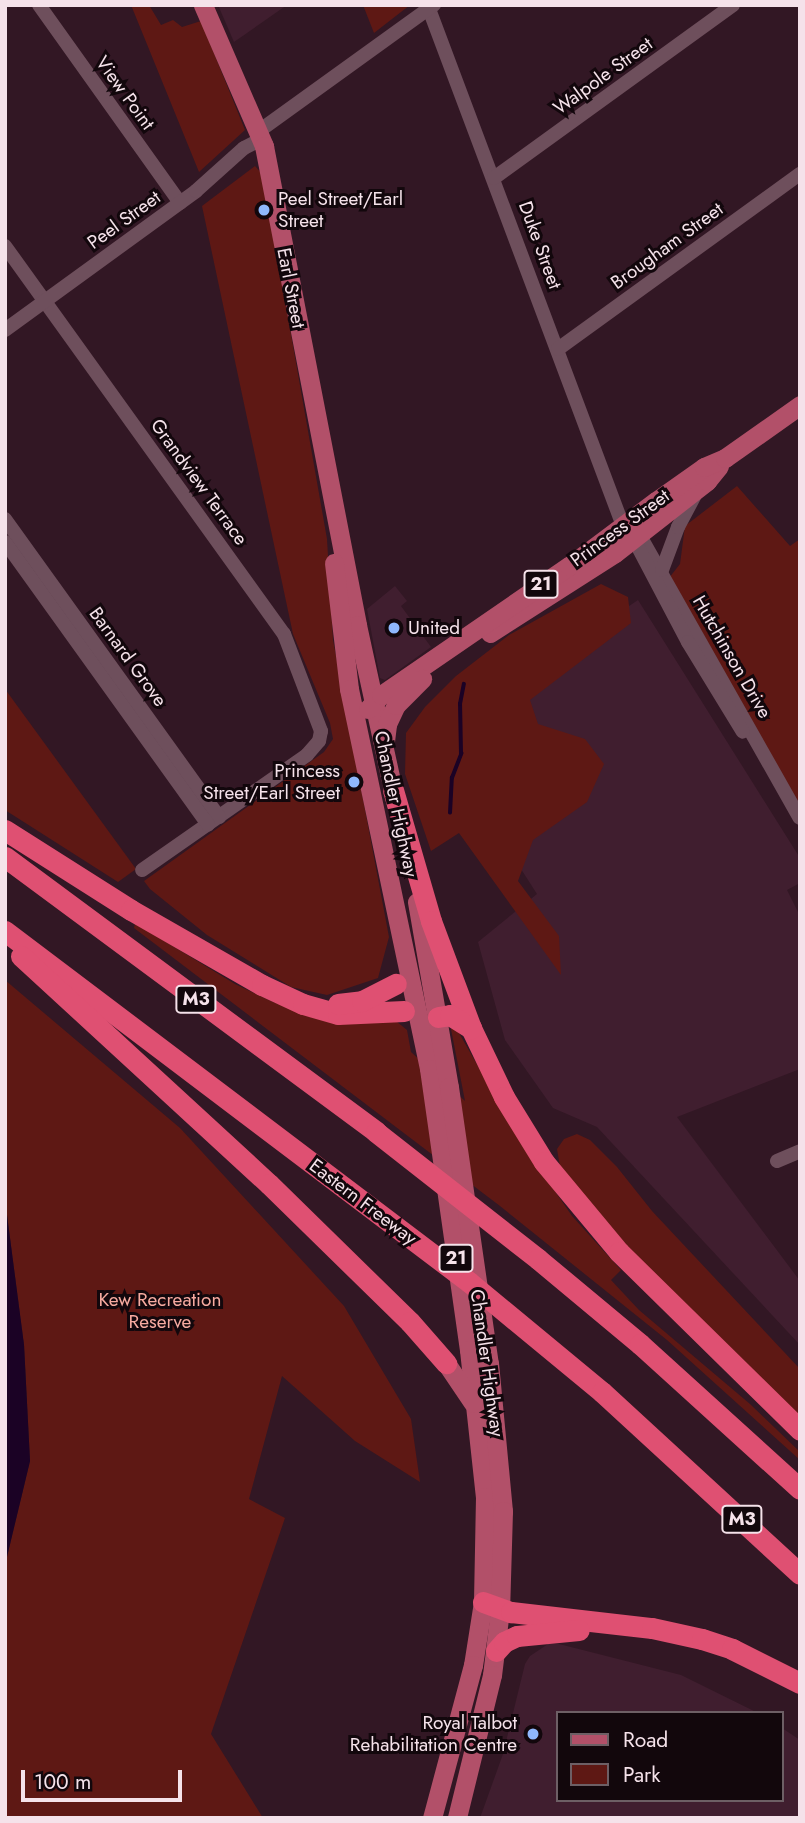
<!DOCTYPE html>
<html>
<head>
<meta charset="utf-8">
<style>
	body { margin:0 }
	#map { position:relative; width:805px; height:1823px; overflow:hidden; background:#321724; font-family:Jost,sans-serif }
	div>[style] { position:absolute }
	.built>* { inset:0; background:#401e2f }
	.green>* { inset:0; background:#5e1814 }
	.water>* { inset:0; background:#1b0225 }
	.stream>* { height:3.5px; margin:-1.75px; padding:0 1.75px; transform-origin:1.75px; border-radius:1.75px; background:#1b0225 }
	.minor>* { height:14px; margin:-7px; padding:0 7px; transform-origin:7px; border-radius:7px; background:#6e4f5c }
	.major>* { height:19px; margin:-9.5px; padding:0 9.5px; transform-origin:9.5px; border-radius:9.5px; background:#b25069 }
	.highway>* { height:21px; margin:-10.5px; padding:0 10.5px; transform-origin:10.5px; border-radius:10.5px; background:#df5072 }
	.dots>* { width:19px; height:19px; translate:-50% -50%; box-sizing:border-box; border:4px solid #12070c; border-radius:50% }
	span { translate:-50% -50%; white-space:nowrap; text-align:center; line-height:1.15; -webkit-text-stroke:6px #12070c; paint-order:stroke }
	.shield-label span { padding:2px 5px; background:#12070c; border:2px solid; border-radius:5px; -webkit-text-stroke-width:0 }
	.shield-label { font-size:18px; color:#f5e2ea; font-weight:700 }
	.street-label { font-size:19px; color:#f5e2ea }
	.poi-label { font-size:19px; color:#f5e2ea }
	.left { translate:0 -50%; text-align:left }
	.right { translate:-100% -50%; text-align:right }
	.park-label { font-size:19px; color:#f7aaa0 }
	.frame { position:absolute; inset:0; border:7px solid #f5e2ea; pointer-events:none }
	.legend { position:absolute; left:556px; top:1711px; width:228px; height:91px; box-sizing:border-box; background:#12070c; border:2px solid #6d5f65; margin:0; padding:9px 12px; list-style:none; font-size:21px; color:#f5e2ea }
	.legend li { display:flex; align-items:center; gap:14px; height:35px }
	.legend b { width:35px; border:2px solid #6d5f65 }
	.scale { position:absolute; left:21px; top:1770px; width:161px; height:32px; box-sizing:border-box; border:4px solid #f5e2ea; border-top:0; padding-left:9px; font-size:21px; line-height:24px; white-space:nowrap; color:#f5e2ea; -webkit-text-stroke:5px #12070c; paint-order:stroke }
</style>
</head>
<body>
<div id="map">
	<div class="built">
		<i style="clip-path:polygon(218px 5px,287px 5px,234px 42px)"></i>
		<i style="clip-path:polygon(395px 586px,407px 601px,401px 606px,431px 647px,385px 680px,380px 678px,367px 609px)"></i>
		<i style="clip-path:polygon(638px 600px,800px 858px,800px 883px,787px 890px,800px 916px,800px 1069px,677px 1117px,800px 1281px,800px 1345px,597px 1127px,553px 1108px,505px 1040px,478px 942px,537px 894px,436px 736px)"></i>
		<i style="clip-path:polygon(548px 1644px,559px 1644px,681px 1675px,758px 1713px,558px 1713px,558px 1800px,782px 1800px,782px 1728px,800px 1740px,800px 1818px,480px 1818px,503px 1754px,525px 1664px,530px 1656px)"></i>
	</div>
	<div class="green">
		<i style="clip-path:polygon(131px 5px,149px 5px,161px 25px,173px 20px,182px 27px,201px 21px,245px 130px,199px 172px)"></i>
		<i style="clip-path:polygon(363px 5px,410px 5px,374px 33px)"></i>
		<i style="clip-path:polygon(255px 166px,263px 175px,327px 539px,333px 640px,389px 937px,378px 978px,327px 995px,291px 987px,207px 935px,150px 889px,144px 881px,324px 752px,333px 739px,330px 723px,293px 634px,202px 206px)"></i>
		<i style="clip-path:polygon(737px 486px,790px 546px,800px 539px,800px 806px,669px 578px,680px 564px,685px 526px)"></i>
		<i style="clip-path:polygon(601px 584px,628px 597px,631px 623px,530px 700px,538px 724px,585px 739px,604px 764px,587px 802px,533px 840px,518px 881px,559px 936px,561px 975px,459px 833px,431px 851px,405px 774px,406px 733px,425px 707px,456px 676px,509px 635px)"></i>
		<i style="clip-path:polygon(5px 689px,136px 869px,118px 882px,5px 810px)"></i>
		<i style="clip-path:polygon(135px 923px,235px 984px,273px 1002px,331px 1022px,396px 1021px,407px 1030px,411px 1052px,465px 1101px,451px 1029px,455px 1026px,522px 1143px,572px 1216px,621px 1270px,611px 1280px,639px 1310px,750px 1404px,800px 1452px,800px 1460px,667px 1340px,500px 1206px,134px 928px)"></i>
		<i style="clip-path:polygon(5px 980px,180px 1128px,344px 1306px,411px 1419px,420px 1482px,355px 1441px,282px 1376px,249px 1499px,285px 1518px,211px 1734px,263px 1818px,5px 1818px,5px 1565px,30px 1461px,24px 1345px,5px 1200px)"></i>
		<i style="clip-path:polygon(577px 1134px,590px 1140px,617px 1167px,652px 1211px,800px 1369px,800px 1417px,645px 1267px,560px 1167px,557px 1149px,564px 1139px)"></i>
	</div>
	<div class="water">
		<i style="clip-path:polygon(5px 1200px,24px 1345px,30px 1461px,5px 1565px)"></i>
	</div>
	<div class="stream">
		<i style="left:450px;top:813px;width:35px;rotate:-87deg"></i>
		<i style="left:452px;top:778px;width:26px;rotate:-69deg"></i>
		<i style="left:461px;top:754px;width:50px;rotate:-91.1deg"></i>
		<i style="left:460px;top:704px;width:20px;rotate:-79deg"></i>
	</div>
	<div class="minor">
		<i style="left:39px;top:5px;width:243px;rotate:54.5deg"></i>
		<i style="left:429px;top:9px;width:552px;rotate:69.43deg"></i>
		<i style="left:259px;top:131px;width:216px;rotate:-35.8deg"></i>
		<i style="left:494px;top:178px;width:295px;rotate:-35.9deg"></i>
		<i style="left:5px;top:246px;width:478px;rotate:54.3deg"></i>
		<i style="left:284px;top:634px;width:104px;rotate:69.1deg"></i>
		<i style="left:321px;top:731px;width:10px;rotate:101deg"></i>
		<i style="left:319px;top:741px;width:18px;rotate:131deg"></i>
		<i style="left:307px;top:755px;width:201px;rotate:145.1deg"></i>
		<i style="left:5px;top:330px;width:236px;rotate:-36deg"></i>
		<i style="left:196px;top:191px;width:64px;rotate:-41.9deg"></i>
		<i style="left:244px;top:148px;width:20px;rotate:-27deg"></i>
		<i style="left:558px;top:349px;width:299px;rotate:-35.9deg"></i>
		<i style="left:5px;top:519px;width:367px;rotate:54.3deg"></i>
		<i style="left:639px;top:534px;width:326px;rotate:60.5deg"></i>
		<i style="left:5px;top:542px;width:348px;rotate:54.3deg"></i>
		<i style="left:639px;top:549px;width:105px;rotate:62.2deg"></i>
		<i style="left:688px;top:642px;width:105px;rotate:58.6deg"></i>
		<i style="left:662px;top:570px;width:46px;rotate:-69.6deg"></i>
		<i style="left:678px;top:527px;width:36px;rotate:-62deg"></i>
		<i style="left:777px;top:1161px;width:25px;rotate:-23deg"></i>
	</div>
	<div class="major">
		<i style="left:203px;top:5px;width:154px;rotate:66.6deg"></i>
		<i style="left:264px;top:146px;width:488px;rotate:79deg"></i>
		<i style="left:357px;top:625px;width:183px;rotate:77.7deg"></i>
		<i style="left:334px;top:563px;width:127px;rotate:83.2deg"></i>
		<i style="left:349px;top:689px;width:388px;rotate:78.1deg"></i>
		<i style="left:429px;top:1069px;width:284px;rotate:81.9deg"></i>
		<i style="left:469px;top:1350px;width:148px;rotate:83.8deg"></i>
		<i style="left:485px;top:1497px;width:105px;rotate:91.1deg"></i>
		<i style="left:483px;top:1602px;width:64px;rotate:99deg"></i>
		<i style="left:473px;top:1665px;width:158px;rotate:105deg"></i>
		<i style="left:490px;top:633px;width:148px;rotate:-32.6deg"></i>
		<i style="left:615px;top:553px;width:117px;rotate:-38deg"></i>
		<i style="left:707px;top:481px;width:19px;rotate:-51deg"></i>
		<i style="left:368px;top:709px;width:19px;rotate:-47deg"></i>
		<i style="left:381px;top:695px;width:228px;rotate:-34.5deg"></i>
		<i style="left:569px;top:566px;width:109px;rotate:-36.8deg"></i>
		<i style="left:656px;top:501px;width:59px;rotate:-35.3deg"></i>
		<i style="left:704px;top:467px;width:23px;rotate:-23deg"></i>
		<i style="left:725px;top:458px;width:92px;rotate:-35.2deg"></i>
		<i style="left:385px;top:741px;width:17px;rotate:-83deg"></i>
		<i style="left:387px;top:724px;width:21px;rotate:-65deg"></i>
		<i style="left:396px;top:705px;width:37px;rotate:-45deg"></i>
		<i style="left:417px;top:902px;width:188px;rotate:80.2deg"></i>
		<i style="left:449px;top:1087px;width:279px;rotate:81.8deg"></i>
		<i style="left:489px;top:1363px;width:149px;rotate:84.6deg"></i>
		<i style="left:503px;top:1511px;width:99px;rotate:91.7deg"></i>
		<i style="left:500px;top:1610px;width:65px;rotate:97deg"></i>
		<i style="left:492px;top:1675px;width:147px;rotate:103.8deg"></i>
		<i style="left:446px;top:1363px;width:48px;rotate:56deg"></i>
	</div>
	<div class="highway">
		<i style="left:393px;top:790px;width:136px;rotate:73.8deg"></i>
		<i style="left:431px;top:921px;width:114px;rotate:69.5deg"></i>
		<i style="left:471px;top:1028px;width:76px;rotate:64.4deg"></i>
		<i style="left:504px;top:1097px;width:76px;rotate:58.4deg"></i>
		<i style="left:544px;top:1162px;width:117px;rotate:50.2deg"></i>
		<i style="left:619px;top:1252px;width:254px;rotate:44.5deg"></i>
		<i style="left:5px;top:830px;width:149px;rotate:32.4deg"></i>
		<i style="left:131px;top:910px;width:151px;rotate:29.8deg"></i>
		<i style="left:262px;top:985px;width:45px;rotate:24.9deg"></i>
		<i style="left:303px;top:1004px;width:36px;rotate:16deg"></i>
		<i style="left:338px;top:1014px;width:66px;rotate:-2.6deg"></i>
		<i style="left:5px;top:857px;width:462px;rotate:36.5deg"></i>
		<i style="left:376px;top:1132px;width:206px;rotate:38.1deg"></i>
		<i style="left:538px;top:1259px;width:133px;rotate:39.8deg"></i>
		<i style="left:640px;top:1344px;width:216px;rotate:42.2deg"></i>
		<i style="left:5px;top:931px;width:582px;rotate:37.11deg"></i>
		<i style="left:469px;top:1282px;width:173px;rotate:39.6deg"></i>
		<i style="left:602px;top:1392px;width:269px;rotate:42.6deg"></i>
		<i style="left:21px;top:956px;width:337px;rotate:42.6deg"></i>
		<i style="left:269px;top:1184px;width:197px;rotate:44.4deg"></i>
		<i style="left:410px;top:1322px;width:55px;rotate:48.7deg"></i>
		<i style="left:338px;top:1004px;width:24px;rotate:-7deg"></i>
		<i style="left:362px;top:1001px;width:38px;rotate:-27deg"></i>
		<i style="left:438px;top:1017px;width:12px;rotate:-9deg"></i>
		<i style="left:450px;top:1015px;width:25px;rotate:32deg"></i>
		<i style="left:483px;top:1602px;width:30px;rotate:20deg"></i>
		<i style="left:511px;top:1612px;width:142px;rotate:6.5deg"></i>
		<i style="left:652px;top:1628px;width:51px;rotate:12.4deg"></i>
		<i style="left:702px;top:1639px;width:32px;rotate:18deg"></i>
		<i style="left:732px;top:1649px;width:76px;rotate:26.6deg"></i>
		<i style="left:496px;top:1651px;width:12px;rotate:-48deg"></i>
		<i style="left:504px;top:1642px;width:14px;rotate:-25deg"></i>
		<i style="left:517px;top:1636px;width:62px;rotate:-5.5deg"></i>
	</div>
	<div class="dots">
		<i style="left:264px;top:210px;background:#8fb8fd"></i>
		<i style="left:394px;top:628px;background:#8fb8fd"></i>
		<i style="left:354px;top:782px;background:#8fb8fd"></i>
		<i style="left:533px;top:1734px;background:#8fb8fd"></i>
	</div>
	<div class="shield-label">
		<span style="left:541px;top:584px">21</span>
		<span style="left:196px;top:999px">M3</span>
		<span style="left:456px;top:1258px">21</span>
		<span style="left:742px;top:1519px">M3</span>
	</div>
	<div class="street-label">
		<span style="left:603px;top:76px;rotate:-36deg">Walpole Street</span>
		<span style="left:125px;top:93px;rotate:54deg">View Point</span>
		<span style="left:124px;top:220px;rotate:-36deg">Peel Street</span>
		<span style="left:540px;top:245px;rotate:70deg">Duke Street</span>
		<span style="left:667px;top:246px;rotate:-36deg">Brougham Street</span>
		<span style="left:291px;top:288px;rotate:79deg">Earl Street</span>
		<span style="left:199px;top:482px;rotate:54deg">Grandview Terrace</span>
		<span style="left:620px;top:528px;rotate:-36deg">Princess Street</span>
		<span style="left:128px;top:657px;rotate:54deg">Barnard Grove</span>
		<span style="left:732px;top:657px;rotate:60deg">Hutchinson Drive</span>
		<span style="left:396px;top:804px;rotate:78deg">Chandler Highway</span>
		<span style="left:363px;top:1202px;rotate:37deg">Eastern Freeway</span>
		<span style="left:487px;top:1363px;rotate:82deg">Chandler Highway</span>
	</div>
	<div class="poi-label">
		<span class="left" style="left:278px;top:210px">Peel Street/Earl<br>Street</span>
		<span class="left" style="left:408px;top:628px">United</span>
		<span class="right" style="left:340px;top:782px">Princess<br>Street/Earl Street</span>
		<span class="right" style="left:517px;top:1734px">Royal Talbot<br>Rehabilitation Centre</span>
	</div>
	<div class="park-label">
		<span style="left:160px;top:1311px">Kew Recreation<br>Reserve</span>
	</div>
	<div class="frame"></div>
	<ul class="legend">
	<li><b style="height:9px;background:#b25069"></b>Road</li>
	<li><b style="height:19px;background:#5e1814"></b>Park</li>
	</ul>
	<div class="scale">100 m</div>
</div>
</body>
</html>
